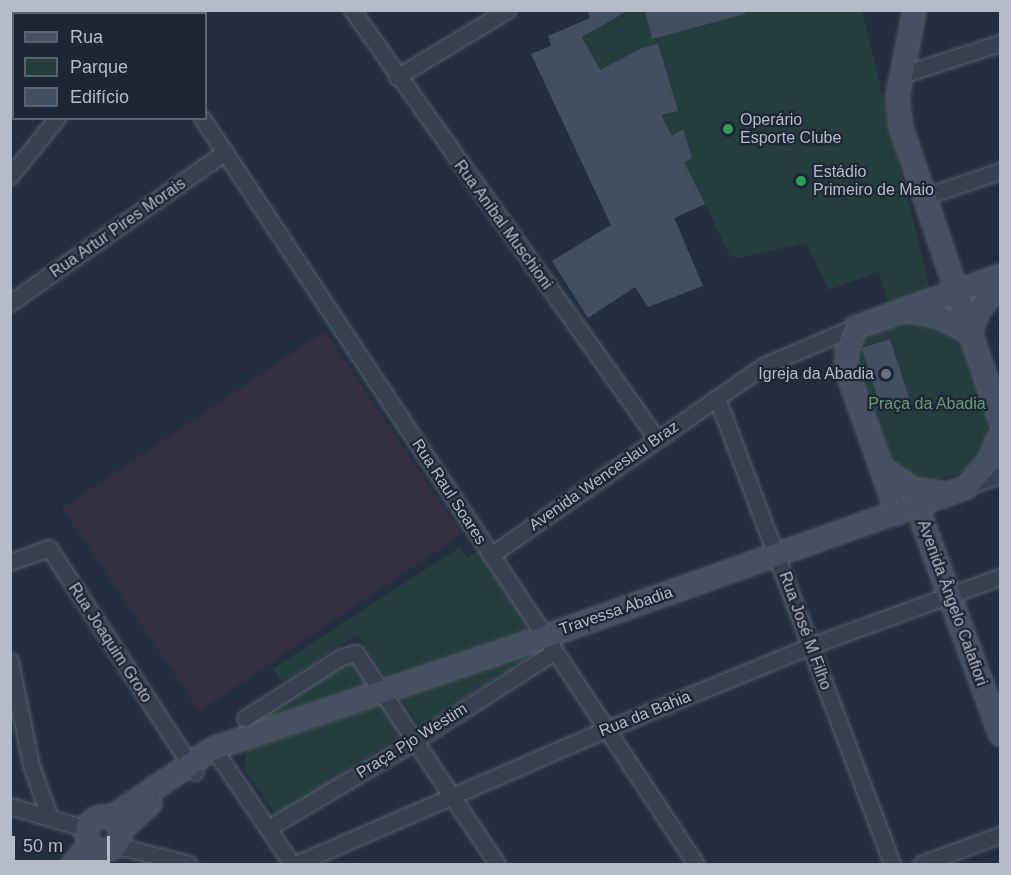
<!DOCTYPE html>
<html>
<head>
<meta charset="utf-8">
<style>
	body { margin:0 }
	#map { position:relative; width:1011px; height:875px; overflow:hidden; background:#232f3f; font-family:Arial,sans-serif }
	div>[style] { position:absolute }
	.medical>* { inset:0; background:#323040; transform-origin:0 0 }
	.green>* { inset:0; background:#263d40 }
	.building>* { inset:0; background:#424f61; transform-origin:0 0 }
	.roads { filter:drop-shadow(0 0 2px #565f6d) drop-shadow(0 0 2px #565f6d) }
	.street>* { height:15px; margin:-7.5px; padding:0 7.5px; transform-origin:7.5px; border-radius:7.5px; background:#38414f }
	.secondary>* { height:21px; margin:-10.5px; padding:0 10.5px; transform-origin:10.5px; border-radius:10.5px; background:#455062 }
	.secondary>.ring { margin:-10.5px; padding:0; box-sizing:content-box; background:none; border:21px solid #455062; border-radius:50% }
	.dots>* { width:16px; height:16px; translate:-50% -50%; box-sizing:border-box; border:3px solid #1d2634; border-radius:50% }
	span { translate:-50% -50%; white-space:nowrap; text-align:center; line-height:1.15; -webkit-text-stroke:4.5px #1d2634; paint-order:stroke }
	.poi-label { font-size:16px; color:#b4bcca }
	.left { translate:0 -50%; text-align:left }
	.right { translate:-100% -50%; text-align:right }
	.street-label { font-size:16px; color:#b4bcca }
	.park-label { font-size:16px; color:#6a9c76 }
	.frame { position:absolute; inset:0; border:12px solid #b4bcca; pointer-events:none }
	.legend { position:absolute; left:12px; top:12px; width:195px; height:108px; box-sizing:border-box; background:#1d2634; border:2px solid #596270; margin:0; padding:8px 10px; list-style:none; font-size:18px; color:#b4bcca }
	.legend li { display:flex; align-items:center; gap:12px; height:30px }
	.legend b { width:30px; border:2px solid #596270 }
	.scale { position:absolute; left:12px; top:836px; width:98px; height:27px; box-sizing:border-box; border:3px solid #b4bcca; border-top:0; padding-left:8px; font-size:18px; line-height:21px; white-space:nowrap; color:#b4bcca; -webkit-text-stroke:4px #1d2634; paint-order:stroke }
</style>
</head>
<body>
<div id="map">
	<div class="medical">
		<i style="left:325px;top:331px;width:245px;height:317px;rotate:56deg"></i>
	</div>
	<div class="green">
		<i style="clip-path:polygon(587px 11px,862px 11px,931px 293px,890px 308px,878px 272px,829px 290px,806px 243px,739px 258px,730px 256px,705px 204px,675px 218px,703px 286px,648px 307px,635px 287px,588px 318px,552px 261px,611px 224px,531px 54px,551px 46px,548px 36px,590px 18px)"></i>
		<i style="clip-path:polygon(914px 317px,952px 329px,968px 351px,990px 411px,982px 453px,963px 472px,931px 481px,913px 480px,892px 470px,855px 371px,854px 354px,861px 337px,875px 327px)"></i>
		<i style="clip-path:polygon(460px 547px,467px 558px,482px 548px,530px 623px,525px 634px,389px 682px,358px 634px,282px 683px,273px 669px)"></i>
		<i style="clip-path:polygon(519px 653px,525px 655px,525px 660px,421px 726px,398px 694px)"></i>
		<i style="clip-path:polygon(353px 661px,370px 684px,233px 730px,344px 662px)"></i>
		<i style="clip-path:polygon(383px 704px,404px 734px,277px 816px,244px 769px,247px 750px)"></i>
	</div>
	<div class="building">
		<i style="clip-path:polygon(587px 10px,629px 10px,582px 37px,600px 70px,642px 48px,658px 44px,678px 111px,661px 115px,672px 136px,683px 129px,692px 158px,684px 162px,705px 204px,674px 218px,703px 286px,648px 307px,635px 287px,588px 318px,552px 261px,611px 225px,531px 54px,551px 46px,548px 36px,590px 18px)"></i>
		<i style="clip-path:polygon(645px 10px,745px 10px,745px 14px,652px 39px)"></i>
		<i style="left:890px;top:339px;width:64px;height:30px;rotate:72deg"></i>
	</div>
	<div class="roads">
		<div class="street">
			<i style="left:352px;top:10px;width:526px;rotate:54.59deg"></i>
			<i style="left:186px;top:14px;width:5px;rotate:-53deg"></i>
			<i style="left:901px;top:75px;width:104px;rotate:-17.9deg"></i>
			<i style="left:397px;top:77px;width:129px;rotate:-31.3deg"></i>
			<i style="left:202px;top:118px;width:895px;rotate:56.49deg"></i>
			<i style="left:10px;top:176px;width:75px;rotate:-51deg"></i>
			<i style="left:923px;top:197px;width:81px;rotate:-18.7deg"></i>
			<i style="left:10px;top:303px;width:263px;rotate:-35.1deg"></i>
			<i style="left:717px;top:398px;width:498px;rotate:69.4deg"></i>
			<i style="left:968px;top:486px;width:34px;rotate:-19deg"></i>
			<i style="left:491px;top:555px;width:331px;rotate:-34.8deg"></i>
			<i style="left:763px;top:366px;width:100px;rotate:-23deg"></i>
			<i style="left:10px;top:562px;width:41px;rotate:-19.7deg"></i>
			<i style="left:49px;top:548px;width:267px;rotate:56.9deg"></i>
			<i style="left:10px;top:661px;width:106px;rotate:78.6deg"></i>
			<i style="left:31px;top:765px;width:53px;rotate:70.2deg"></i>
			<i style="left:245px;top:718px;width:114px;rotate:-32.4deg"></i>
			<i style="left:341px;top:657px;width:16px;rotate:-15deg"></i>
			<i style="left:356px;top:653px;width:254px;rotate:56.2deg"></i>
			<i style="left:213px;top:748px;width:140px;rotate:55.7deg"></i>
			<i style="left:10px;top:806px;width:80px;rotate:16.6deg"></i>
			<i style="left:268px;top:828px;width:171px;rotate:-30.6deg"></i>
			<i style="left:415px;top:741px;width:166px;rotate:-32.7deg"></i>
			<i style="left:114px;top:845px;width:77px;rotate:14.2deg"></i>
			<i style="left:296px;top:864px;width:339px;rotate:-23.5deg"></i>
			<i style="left:607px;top:729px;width:219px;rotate:-22.2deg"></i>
			<i style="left:810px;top:646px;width:202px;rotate:-20deg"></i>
			<i style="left:921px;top:864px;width:84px;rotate:-20.2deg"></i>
		</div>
		<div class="secondary">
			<i style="left:914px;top:10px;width:89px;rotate:101.1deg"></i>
			<i style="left:897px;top:97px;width:31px;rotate:83deg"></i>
			<i style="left:901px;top:128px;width:308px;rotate:71.3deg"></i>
			<i style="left:904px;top:310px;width:35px;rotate:10deg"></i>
			<i style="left:938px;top:316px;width:36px;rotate:27deg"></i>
			<i style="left:970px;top:332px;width:23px;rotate:-70deg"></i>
			<i style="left:978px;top:310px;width:34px;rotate:-50deg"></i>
			<i style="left:881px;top:467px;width:39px;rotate:35deg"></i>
			<i style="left:913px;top:489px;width:32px;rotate:7deg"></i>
			<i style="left:916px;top:505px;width:244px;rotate:69.9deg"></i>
			<i style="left:897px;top:513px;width:152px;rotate:-109.6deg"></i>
			<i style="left:846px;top:370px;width:18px;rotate:-90deg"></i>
			<i style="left:846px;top:352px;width:27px;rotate:-70deg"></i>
			<i style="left:855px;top:327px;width:154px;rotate:-19.7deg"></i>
			<i class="ring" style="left:86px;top:816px;width:13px;height:13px"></i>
			<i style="left:109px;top:818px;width:125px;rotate:-33.9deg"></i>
			<i style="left:213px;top:748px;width:350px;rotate:-18.6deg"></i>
			<i style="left:545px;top:636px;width:446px;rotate:-19.5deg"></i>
			<i style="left:965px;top:487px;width:36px;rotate:-48deg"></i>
			<i style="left:989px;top:460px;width:29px;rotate:-68deg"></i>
			<i style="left:120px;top:830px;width:40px;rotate:-42deg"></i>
			<i style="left:72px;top:864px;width:27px;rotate:-48deg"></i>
		</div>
	</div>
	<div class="dots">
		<i style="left:728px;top:129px;background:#2e9e5b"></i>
		<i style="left:801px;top:181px;background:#2e9e5b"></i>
		<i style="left:886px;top:374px;background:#6b7280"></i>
	</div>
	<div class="poi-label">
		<span class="left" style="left:740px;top:129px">Operário<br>Esporte Clube</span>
		<span class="left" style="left:813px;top:181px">Estádio<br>Primeiro de Maio</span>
		<span class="right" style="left:874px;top:374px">Igreja da Abadia</span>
	</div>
	<div class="street-label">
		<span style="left:503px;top:225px;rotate:54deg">Rua Aníbal Muschioni</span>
		<span style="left:118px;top:228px;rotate:-35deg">Rua Artur Pires Morais</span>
		<span style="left:604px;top:476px;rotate:-35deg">Avenida Wenceslau Braz</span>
		<span style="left:449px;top:492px;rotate:57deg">Rua Raul Soares</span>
		<span style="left:952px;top:603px;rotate:70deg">Avenida Ângelo Calafiori</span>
		<span style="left:616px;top:611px;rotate:-19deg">Travessa Abadia</span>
		<span style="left:805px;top:631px;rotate:70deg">Rua José M Filho</span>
		<span style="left:110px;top:643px;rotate:57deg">Rua Joaquim Groto</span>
		<span style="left:645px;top:714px;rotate:-22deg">Rua da Bahia</span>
		<span style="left:412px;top:741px;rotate:-32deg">Praça Pjo Westim</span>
	</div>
	<div class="park-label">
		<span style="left:927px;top:404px">Praça da Abadia</span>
	</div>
	<div class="frame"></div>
	<ul class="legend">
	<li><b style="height:8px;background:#455062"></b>Rua</li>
	<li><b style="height:16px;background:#263d40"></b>Parque</li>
	<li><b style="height:16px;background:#424f61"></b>Edifício</li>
	</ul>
	<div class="scale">50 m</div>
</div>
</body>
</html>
